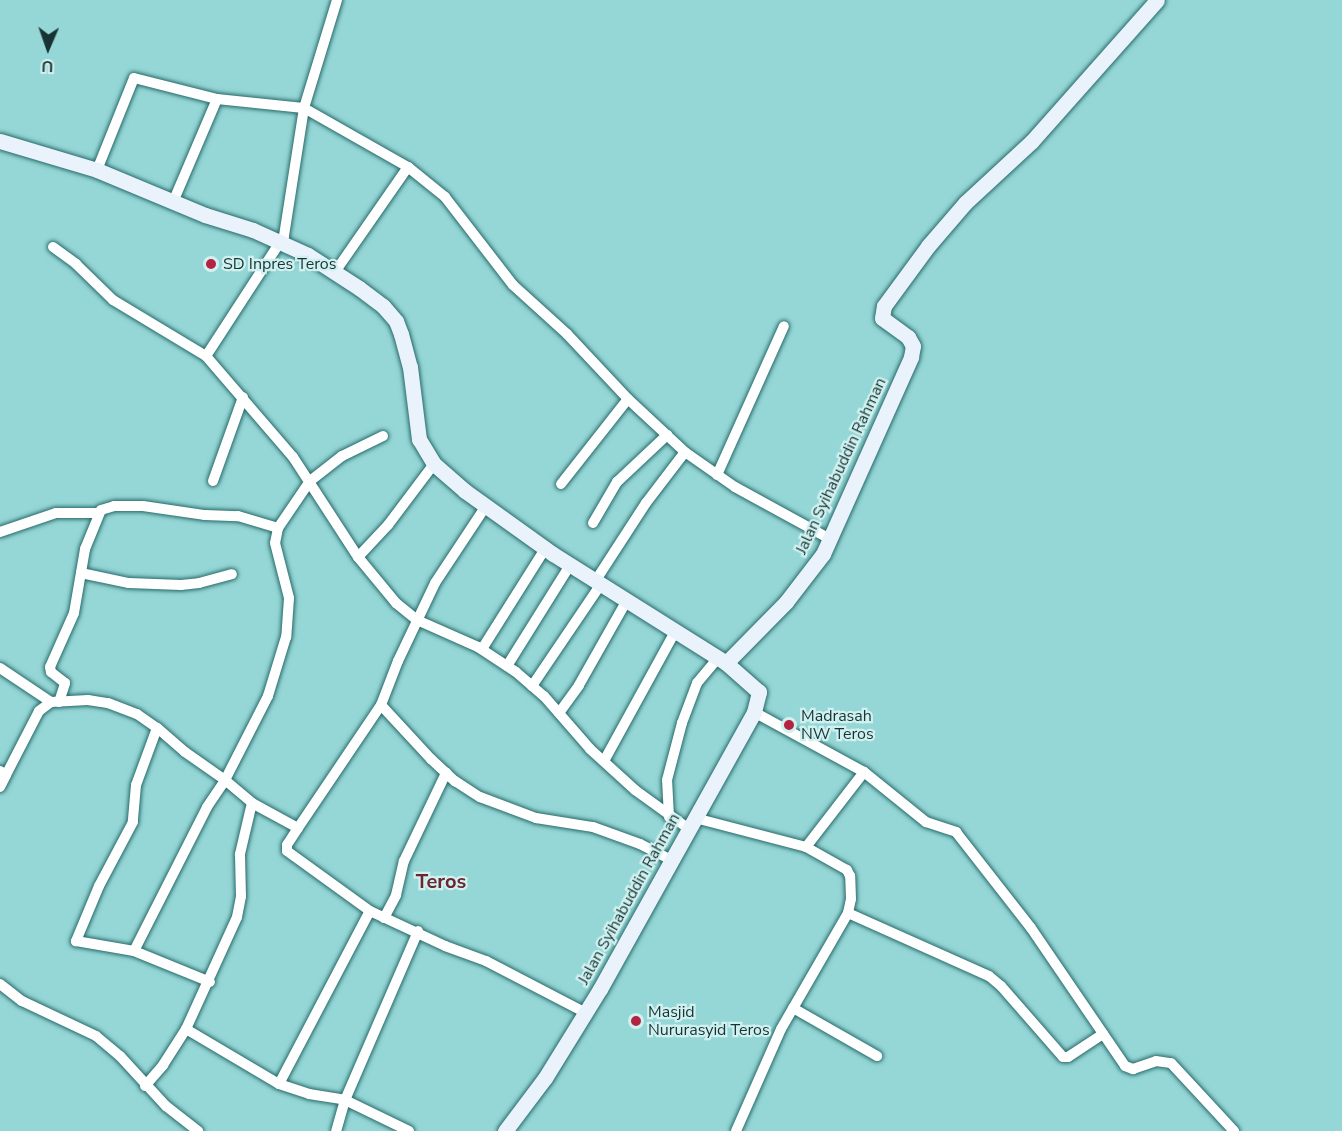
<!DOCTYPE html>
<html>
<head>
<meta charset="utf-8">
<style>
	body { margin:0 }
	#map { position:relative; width:1342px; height:1131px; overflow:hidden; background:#95d7d6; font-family:"Nunito Sans",sans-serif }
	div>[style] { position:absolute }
	.roads { filter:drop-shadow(0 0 2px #286b6b) drop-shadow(0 0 2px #286b6b) }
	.street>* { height:10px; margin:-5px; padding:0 5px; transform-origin:5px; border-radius:5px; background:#fff }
	.secondary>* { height:15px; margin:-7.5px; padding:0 7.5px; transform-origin:7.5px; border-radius:7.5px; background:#eaf2fc }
	.dots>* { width:16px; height:16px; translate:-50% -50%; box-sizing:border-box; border:3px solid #d1f1f0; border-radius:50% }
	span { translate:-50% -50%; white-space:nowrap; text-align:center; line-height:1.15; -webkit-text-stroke:4.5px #d1f1f0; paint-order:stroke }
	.poi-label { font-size:16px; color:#183333 }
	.left { translate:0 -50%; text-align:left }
	.street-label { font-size:16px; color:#183333 }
	.quarter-label { font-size:20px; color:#6c262f; font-weight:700 }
	.north { position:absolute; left:18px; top:18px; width:60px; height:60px; -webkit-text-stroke:4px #d1f1f0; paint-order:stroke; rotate:182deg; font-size:16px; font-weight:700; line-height:24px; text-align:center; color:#183333 }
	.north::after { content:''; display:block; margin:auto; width:21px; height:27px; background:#183333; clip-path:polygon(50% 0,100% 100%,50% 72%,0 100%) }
</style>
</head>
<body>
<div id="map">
	<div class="roads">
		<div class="street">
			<i style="left:337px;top:0;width:113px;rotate:107deg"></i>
			<i style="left:304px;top:108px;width:130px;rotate:98.9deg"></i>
			<i style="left:284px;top:236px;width:143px;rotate:123deg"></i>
			<i style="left:206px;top:356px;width:133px;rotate:49.3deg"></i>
			<i style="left:293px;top:457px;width:119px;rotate:57deg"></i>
			<i style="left:358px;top:557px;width:60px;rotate:50.4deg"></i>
			<i style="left:396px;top:603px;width:27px;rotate:39deg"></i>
			<i style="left:417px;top:620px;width:67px;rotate:23.9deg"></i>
			<i style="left:478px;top:647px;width:45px;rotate:33.3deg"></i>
			<i style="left:516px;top:672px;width:37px;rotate:41deg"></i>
			<i style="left:544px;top:696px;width:70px;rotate:49deg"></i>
			<i style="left:590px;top:749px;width:61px;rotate:42.3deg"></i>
			<i style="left:635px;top:790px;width:67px;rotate:35.8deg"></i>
			<i style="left:217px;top:99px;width:87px;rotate:5.9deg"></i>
			<i style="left:304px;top:108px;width:120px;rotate:29.6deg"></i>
			<i style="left:408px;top:167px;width:48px;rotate:39deg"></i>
			<i style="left:445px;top:197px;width:111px;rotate:52.3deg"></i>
			<i style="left:513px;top:285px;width:73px;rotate:42.2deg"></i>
			<i style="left:567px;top:334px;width:89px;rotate:46.8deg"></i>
			<i style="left:628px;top:399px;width:78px;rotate:42.9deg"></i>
			<i style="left:685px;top:452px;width:61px;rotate:35deg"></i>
			<i style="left:735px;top:487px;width:108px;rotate:28.7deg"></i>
			<i style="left:97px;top:170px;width:99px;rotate:-68.1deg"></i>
			<i style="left:134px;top:78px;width:86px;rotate:14.2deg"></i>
			<i style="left:217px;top:99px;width:112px;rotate:113.1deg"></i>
			<i style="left:53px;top:247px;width:29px;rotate:36deg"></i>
			<i style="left:76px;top:264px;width:52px;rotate:44.2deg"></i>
			<i style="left:113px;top:300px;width:109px;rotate:31.1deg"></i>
			<i style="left:335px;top:272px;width:128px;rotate:-55.2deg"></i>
			<i style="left:383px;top:436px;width:46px;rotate:154deg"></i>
			<i style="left:342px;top:456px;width:41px;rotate:142deg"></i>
			<i style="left:310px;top:481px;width:57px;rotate:124.2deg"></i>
			<i style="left:278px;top:528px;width:15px;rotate:101deg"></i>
			<i style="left:275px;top:543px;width:57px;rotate:75.7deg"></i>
			<i style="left:289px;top:598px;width:39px;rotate:94deg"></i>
			<i style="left:286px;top:637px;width:62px;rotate:107deg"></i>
			<i style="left:268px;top:696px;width:94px;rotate:117.1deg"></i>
			<i style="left:225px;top:780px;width:35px;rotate:40deg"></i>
			<i style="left:252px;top:803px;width:52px;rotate:28.5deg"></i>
			<i style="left:298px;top:828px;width:20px;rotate:123deg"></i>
			<i style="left:287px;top:845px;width:6px;rotate:90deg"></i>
			<i style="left:287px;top:851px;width:102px;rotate:35.9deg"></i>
			<i style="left:370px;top:911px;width:83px;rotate:25deg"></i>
			<i style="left:445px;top:946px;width:44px;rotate:20.1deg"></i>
			<i style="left:486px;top:961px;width:113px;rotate:27.5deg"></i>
			<i style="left:717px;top:475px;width:163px;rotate:-65.8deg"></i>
			<i style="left:213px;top:481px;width:89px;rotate:-70.3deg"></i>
			<i style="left:561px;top:484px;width:108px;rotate:-51.8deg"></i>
			<i style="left:593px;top:523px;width:48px;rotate:-59.7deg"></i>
			<i style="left:617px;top:482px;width:69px;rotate:-43.2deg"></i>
			<i style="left:0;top:532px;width:59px;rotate:-18.7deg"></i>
			<i style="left:56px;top:513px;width:43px"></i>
			<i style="left:358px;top:557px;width:44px;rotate:-46.8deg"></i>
			<i style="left:388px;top:525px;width:76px;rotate:-53deg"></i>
			<i style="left:81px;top:573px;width:49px;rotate:11.8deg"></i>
			<i style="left:129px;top:583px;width:52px;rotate:2.2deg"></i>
			<i style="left:181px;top:585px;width:18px;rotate:-6deg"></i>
			<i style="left:199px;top:583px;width:34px;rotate:-15deg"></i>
			<i style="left:596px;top:580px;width:92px;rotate:-57deg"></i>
			<i style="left:646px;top:503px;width:64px;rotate:-52.6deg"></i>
			<i style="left:482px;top:649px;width:118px;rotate:-57.8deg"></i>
			<i style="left:507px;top:666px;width:119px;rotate:-58deg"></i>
			<i style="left:0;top:668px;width:61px;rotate:33.7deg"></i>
			<i style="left:532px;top:686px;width:123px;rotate:-55.9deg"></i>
			<i style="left:59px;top:702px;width:20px;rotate:-72deg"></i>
			<i style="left:65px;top:683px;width:18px;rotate:-142deg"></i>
			<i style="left:51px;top:672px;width:5px;rotate:-101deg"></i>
			<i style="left:50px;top:667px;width:59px;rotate:-66deg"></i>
			<i style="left:74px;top:613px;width:65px;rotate:-80.2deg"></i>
			<i style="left:85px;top:549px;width:42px;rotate:-67.7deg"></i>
			<i style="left:101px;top:510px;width:14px;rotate:-17deg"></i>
			<i style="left:114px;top:506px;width:29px"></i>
			<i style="left:143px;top:506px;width:63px;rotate:8.3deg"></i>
			<i style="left:205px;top:515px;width:33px;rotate:2deg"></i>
			<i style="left:238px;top:516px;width:42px;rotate:16.7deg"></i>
			<i style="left:381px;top:705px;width:74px;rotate:47.2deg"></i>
			<i style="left:431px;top:759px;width:33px;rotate:43deg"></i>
			<i style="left:455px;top:781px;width:30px;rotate:33deg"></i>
			<i style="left:480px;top:797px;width:60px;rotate:20.6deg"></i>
			<i style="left:536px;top:818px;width:58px;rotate:9deg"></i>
			<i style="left:593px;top:827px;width:50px;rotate:19.9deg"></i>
			<i style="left:640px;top:844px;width:36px;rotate:27deg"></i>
			<i style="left:754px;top:712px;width:125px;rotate:28.6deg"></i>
			<i style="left:864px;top:772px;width:80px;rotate:38.9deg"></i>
			<i style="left:926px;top:822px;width:32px;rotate:18deg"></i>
			<i style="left:956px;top:832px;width:122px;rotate:52deg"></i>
			<i style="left:1031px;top:928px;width:167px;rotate:55.7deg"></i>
			<i style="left:1125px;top:1066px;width:9px;rotate:21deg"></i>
			<i style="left:1133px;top:1069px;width:24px;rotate:-19deg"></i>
			<i style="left:1156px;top:1061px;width:15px;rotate:8deg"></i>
			<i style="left:1171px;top:1063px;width:93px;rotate:47.2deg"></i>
			<i style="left:559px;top:713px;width:34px;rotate:-54deg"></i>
			<i style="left:579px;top:685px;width:98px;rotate:-60.5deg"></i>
			<i style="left:604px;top:761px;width:149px;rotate:-61.2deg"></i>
			<i style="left:0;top:771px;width:7px;rotate:34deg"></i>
			<i style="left:6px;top:775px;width:72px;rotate:-62.7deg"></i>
			<i style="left:39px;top:711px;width:15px;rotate:-37deg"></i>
			<i style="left:51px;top:702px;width:37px;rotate:-3deg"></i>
			<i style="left:88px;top:700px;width:20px;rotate:9deg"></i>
			<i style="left:108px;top:703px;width:31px;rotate:21deg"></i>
			<i style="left:137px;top:714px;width:24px;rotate:35deg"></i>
			<i style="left:157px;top:728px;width:61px;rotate:110.2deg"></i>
			<i style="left:136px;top:785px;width:37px;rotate:95deg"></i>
			<i style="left:133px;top:822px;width:72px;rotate:118deg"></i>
			<i style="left:99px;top:886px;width:60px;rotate:112.7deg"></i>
			<i style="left:76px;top:941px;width:59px;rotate:9.8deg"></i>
			<i style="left:134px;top:951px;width:82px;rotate:22.2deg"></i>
			<i style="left:0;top:787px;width:13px;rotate:-63deg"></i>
			<i style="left:669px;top:817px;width:37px;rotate:-93deg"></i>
			<i style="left:667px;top:780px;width:59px;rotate:-75.3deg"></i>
			<i style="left:682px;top:723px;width:43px;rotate:-69.4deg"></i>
			<i style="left:697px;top:683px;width:33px;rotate:-50deg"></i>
			<i style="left:695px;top:818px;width:115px;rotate:14.6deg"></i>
			<i style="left:298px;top:828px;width:148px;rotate:-56deg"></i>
			<i style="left:381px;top:705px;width:47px;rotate:-68.9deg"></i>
			<i style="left:398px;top:661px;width:86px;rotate:-64.6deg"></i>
			<i style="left:435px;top:583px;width:92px;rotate:-56.5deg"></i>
			<i style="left:848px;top:913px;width:154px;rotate:24.1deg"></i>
			<i style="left:989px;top:976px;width:16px;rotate:40deg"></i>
			<i style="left:1001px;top:986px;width:94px;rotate:48.9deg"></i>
			<i style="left:1063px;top:1057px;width:5px"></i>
			<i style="left:1068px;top:1057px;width:42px;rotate:-33.3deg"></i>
			<i style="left:384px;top:918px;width:26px;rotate:-62deg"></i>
			<i style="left:396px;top:895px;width:35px;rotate:-77deg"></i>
			<i style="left:404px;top:861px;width:98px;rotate:-64.5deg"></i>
			<i style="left:134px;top:951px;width:161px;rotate:-63.1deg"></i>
			<i style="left:207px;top:807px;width:32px;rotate:-56deg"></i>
			<i style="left:225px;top:780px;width:49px;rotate:-145deg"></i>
			<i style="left:185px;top:752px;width:37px;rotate:-139deg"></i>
			<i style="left:0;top:984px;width:28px;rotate:38deg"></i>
			<i style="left:22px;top:1001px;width:82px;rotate:25.3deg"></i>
			<i style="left:96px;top:1036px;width:31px;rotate:40deg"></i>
			<i style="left:120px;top:1056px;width:68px;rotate:47.4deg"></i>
			<i style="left:166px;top:1106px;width:41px;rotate:38deg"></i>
			<i style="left:793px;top:1008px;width:97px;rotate:29.7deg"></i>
			<i style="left:186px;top:1029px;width:108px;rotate:30.6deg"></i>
			<i style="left:279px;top:1084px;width:32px;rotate:18deg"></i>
			<i style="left:309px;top:1094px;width:36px;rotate:9deg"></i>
			<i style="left:345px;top:1100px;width:32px;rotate:106deg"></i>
			<i style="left:279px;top:1084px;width:195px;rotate:-62.3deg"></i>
			<i style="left:145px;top:1086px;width:28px;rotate:-49deg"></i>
			<i style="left:163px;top:1065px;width:43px;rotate:-57.4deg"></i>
			<i style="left:186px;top:1029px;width:123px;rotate:-65.5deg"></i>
			<i style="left:237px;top:917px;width:21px;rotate:-79deg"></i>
			<i style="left:241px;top:896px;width:42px;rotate:-91.4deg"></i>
			<i style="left:240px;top:854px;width:52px;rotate:-76.8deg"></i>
			<i style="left:409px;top:1131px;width:71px;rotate:-154.2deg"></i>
			<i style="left:345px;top:1100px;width:184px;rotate:-66.6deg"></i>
			<i style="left:736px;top:1131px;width:111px;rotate:-66.2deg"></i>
			<i style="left:781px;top:1029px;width:134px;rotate:-60deg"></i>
			<i style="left:848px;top:913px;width:14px;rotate:-78deg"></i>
			<i style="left:851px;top:899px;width:23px;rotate:-92deg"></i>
			<i style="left:850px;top:876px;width:7px;rotate:-117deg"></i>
			<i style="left:847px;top:870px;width:47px;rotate:-150.7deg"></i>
			<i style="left:806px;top:847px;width:95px;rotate:-52.3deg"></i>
		</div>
		<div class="secondary">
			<i style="left:0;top:141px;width:101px;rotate:16.6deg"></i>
			<i style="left:97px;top:170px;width:117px;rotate:22.6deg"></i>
			<i style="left:205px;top:215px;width:50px;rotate:17.4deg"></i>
			<i style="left:253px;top:230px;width:60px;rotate:24.4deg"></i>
			<i style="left:308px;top:255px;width:61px;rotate:32.9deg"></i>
			<i style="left:359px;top:288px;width:30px;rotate:37deg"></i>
			<i style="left:383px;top:306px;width:20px;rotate:49deg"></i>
			<i style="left:396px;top:321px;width:14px;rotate:69deg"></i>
			<i style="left:401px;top:334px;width:34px;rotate:75deg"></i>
			<i style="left:410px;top:367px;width:73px;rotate:82.9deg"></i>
			<i style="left:419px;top:439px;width:29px;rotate:59deg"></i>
			<i style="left:434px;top:464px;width:41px;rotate:41.1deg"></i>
			<i style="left:465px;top:491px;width:108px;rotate:35.6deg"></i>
			<i style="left:553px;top:554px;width:204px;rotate:32.2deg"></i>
			<i style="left:505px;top:1131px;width:66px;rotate:-53deg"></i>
			<i style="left:545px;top:1078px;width:105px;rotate:-58.3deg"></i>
			<i style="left:600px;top:989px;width:317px;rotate:-60.9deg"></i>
			<i style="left:754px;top:712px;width:21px;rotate:-76deg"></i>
			<i style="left:759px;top:692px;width:44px;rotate:-138.7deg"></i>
			<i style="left:726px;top:663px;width:86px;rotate:-45.5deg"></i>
			<i style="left:786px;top:602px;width:61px;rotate:-52.4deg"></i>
			<i style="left:823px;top:554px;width:216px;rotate:-65.9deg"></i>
			<i style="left:911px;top:357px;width:11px;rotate:-80deg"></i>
			<i style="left:913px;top:346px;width:10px;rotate:-119deg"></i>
			<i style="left:908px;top:337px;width:32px;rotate:-144deg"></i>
			<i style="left:882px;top:318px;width:12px;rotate:-81deg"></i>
			<i style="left:884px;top:306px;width:74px;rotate:-53.7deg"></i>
			<i style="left:928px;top:246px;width:57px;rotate:-49.3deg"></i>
			<i style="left:965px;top:203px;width:91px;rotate:-42.8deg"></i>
			<i style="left:1032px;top:141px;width:188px;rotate:-48.4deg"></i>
		</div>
	</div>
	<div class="dots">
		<i style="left:211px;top:264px;background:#b52342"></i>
		<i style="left:789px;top:725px;background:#b52342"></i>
		<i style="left:636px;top:1021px;background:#b52342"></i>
	</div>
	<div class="poi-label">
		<span class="left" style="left:223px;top:264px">SD Inpres Teros</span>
		<span class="left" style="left:801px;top:725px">Madrasah<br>NW Teros</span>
		<span class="left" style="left:648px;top:1021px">Masjid<br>Nururasyid Teros</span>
	</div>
	<div class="street-label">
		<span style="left:841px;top:466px;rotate:-65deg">Jalan Syihabuddin Rahman</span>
		<span style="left:629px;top:899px;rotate:-61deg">Jalan Syihabuddin Rahman</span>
	</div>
	<div class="quarter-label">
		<span style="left:441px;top:881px">Teros</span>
	</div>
	<div class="north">U</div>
</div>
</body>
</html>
